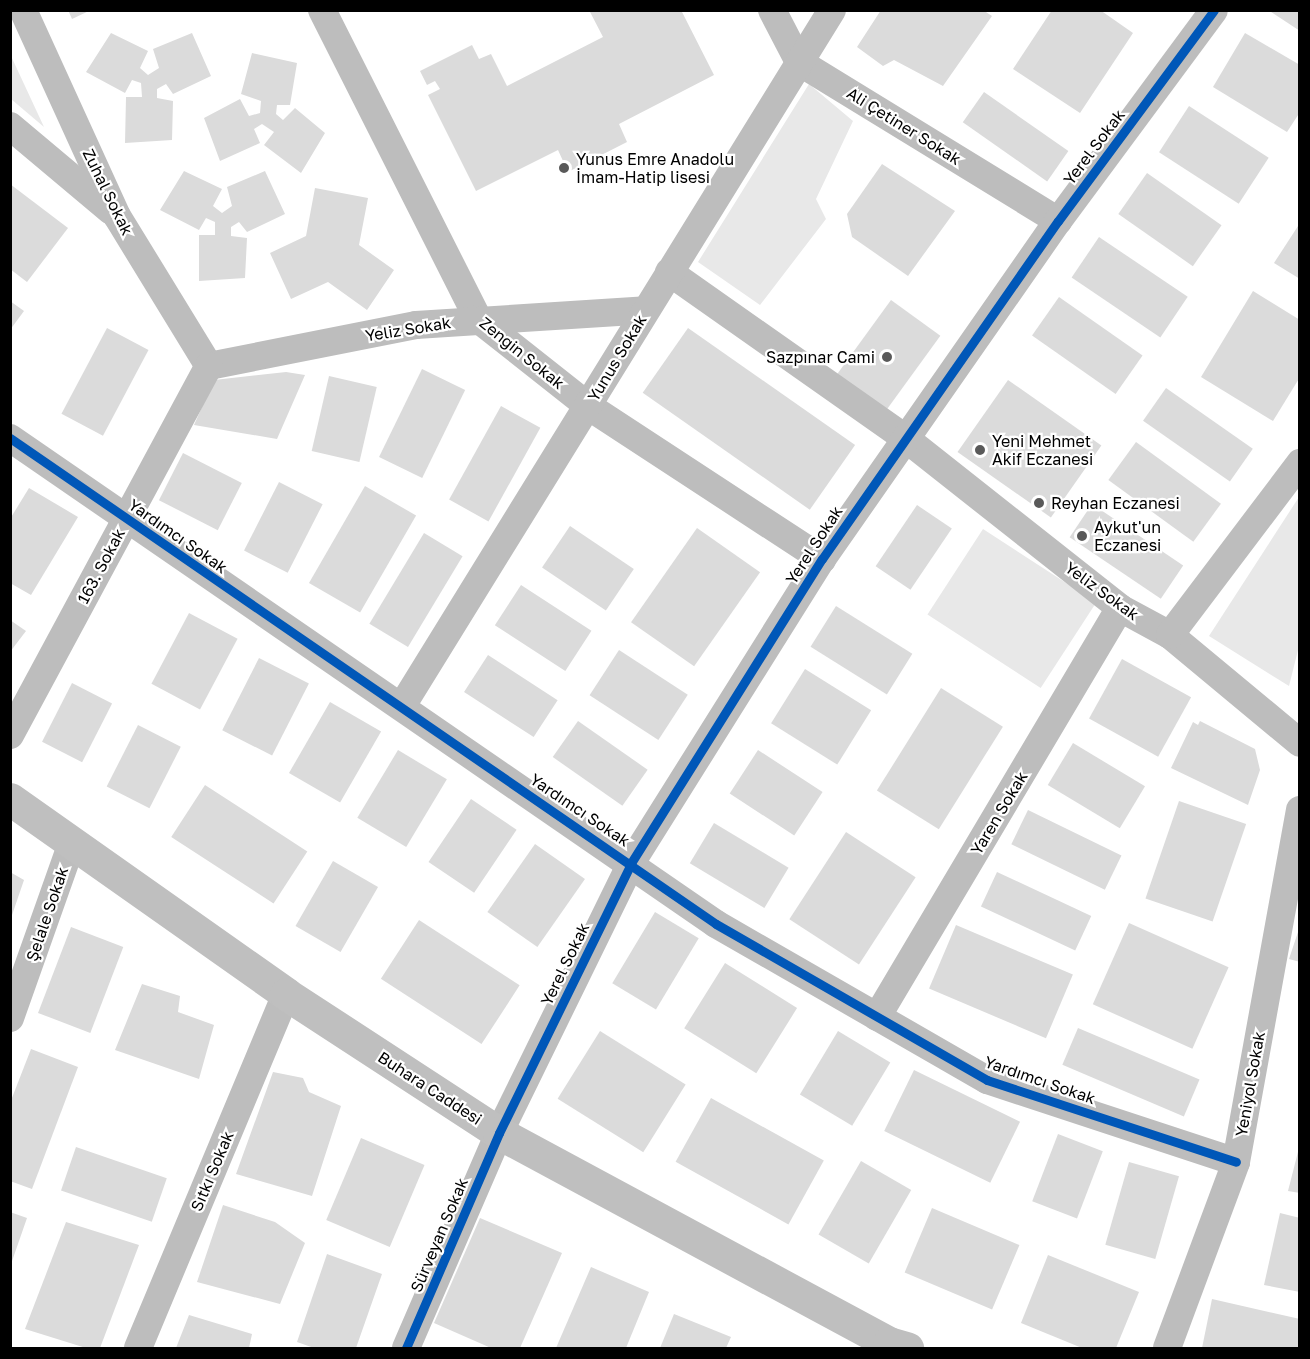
<!DOCTYPE html>
<html>
<head>
<meta charset="utf-8">
<style>
	body { margin:0 }
	#map { position:relative; width:1310px; height:1359px; overflow:hidden; background:#fff; font-family:"Golos Text",sans-serif }
	div>[style] { position:absolute }
	.green>* { inset:0; background:#e8e8e8; transform-origin:0 0 }
	.building>* { inset:0; background:#dbdbdb; transform-origin:0 0 }
	.minor>* { height:28px; margin:-14px; padding:0 14px; transform-origin:14px; border-radius:14px; background:#bdbdbd }
	.secondary>* { height:33px; margin:-16.5px; padding:0 16.5px; transform-origin:16.5px; border-radius:16.5px; background:#bfbfbf }
	.cycleway>* { height:9px; margin:-4.5px; padding:0 4.5px; transform-origin:4.5px; border-radius:4.5px; background:#0057b8 }
	.dots>* { width:16px; height:16px; translate:-50% -50%; box-sizing:border-box; border:3px solid #fff; border-radius:50% }
	span { translate:-50% -50%; white-space:nowrap; text-align:center; line-height:1.15; -webkit-text-stroke:4.5px #fff; paint-order:stroke }
	.street-label { font-size:16px; color:#000 }
	.poi-label { font-size:16px; color:#000 }
	.left { translate:0 -50%; text-align:left }
	.right { translate:-100% -50%; text-align:right }
	.frame { position:absolute; inset:0; border:12px solid #000; pointer-events:none }
</style>
</head>
<body>
<div id="map">
	<div class="green">
		<i style="clip-path:polygon(10px 56px,11px 56px,44px 127px,11px 99px)"></i>
		<i style="clip-path:polygon(809px 84px,853px 121px,816px 199px,826px 219px,760px 305px,698px 262px)"></i>
		<i style="clip-path:polygon(1299px 497px,1300px 642px,1289px 686px,1209px 636px)"></i>
		<i style="left:983px;top:529px;width:135px;height:102px;rotate:33deg"></i>
	</div>
	<div class="building">
		<i style="clip-path:polygon(68px 10px,91px 10px,72px 19px)"></i>
		<i style="clip-path:polygon(589px 10px,681px 10px,714px 75px,619px 124px,627px 142px,568px 172px,558px 150px,476px 191px,428px 95px,440px 89px,435px 81px,427px 85px,420px 71px,472px 45px,479px 59px,491px 54px,507px 86px,603px 37px)"></i>
		<i style="clip-path:polygon(881px 10px,983px 10px,992px 16px,943px 86px,894px 60px,883px 66px,857px 47px)"></i>
		<i style="clip-path:polygon(1052px 10px,1100px 10px,1133px 33px,1080px 113px,1013px 69px)"></i>
		<i style="clip-path:polygon(1268px 10px,1300px 10px,1300px 31px)"></i>
		<i style="clip-path:polygon(111px 33px,148px 51px,140px 68px,148px 75px,159px 68px,153px 49px,192px 33px,211px 76px,173px 94px,166px 84px,157px 89px,157px 98px,173px 101px,172px 140px,125px 143px,126px 97px,142px 97px,141px 83px,132px 80px,125px 93px,86px 72px)"></i>
		<i style="clip-path:polygon(1245px 33px,1300px 65px,1300px 112px,1287px 132px,1213px 87px)"></i>
		<i style="clip-path:polygon(252px 53px,297px 63px,290px 105px,277px 105px,276px 114px,283px 120px,295px 108px,325px 133px,301px 173px,264px 145px,274px 132px,262px 124px,254px 129px,260px 143px,220px 161px,204px 118px,240px 99px,249px 116px,260px 113px,261px 101px,241px 94px)"></i>
		<i style="left:984px;top:92px;width:103px;height:37px;rotate:35deg"></i>
		<i style="left:1189px;top:106px;width:95px;height:55px;rotate:33deg"></i>
		<i style="clip-path:polygon(882px 164px,955px 211px,908px 276px,852px 237px,847px 214px)"></i>
		<i style="clip-path:polygon(184px 171px,222px 189px,213px 206px,222px 213px,232px 206px,227px 187px,265px 171px,285px 214px,247px 232px,239px 222px,231px 227px,231px 236px,247px 238px,245px 278px,199px 281px,199px 235px,215px 235px,215px 222px,206px 218px,199px 230px,160px 210px)"></i>
		<i style="left:1147px;top:173px;width:91px;height:50px;rotate:35deg"></i>
		<i style="clip-path:polygon(10px 184px,68px 228px,27px 282px,10px 269px)"></i>
		<i style="clip-path:polygon(315px 188px,368px 198px,359px 245px,394px 270px,367px 310px,328px 282px,291px 299px,270px 253px,306px 236px)"></i>
		<i style="clip-path:polygon(1300px 223px,1300px 279px,1274px 263px)"></i>
		<i style="left:1099px;top:237px;width:107px;height:49px;rotate:34deg"></i>
		<i style="clip-path:polygon(1253px 291px,1300px 320px,1300px 377px,1273px 421px,1201px 377px)"></i>
		<i style="left:1059px;top:297px;width:102px;height:47px;rotate:35deg"></i>
		<i style="left:891px;top:300px;width:61px;height:97px;rotate:36deg"></i>
		<i style="clip-path:polygon(10px 301px,24px 311px,10px 330px)"></i>
		<i style="left:107px;top:328px;width:47px;height:97px;rotate:28deg"></i>
		<i style="left:688px;top:328px;width:204px;height:79px;rotate:35deg"></i>
		<i style="left:422px;top:369px;width:48px;height:98px;rotate:26deg"></i>
		<i style="clip-path:polygon(286px 372px,305px 375px,277px 439px,194px 425px,214px 380px)"></i>
		<i style="left:329px;top:376px;width:49px;height:77px;rotate:13deg"></i>
		<i style="left:1008px;top:380px;width:114px;height:88px;rotate:35deg"></i>
		<i style="left:1166px;top:388px;width:106px;height:40px;rotate:35deg"></i>
		<i style="left:501px;top:406px;width:45px;height:107px;rotate:29deg"></i>
		<i style="left:1136px;top:442px;width:105px;height:47px;rotate:36deg"></i>
		<i style="left:183px;top:453px;width:66px;height:53px;rotate:27deg"></i>
		<i style="left:279px;top:482px;width:49px;height:77px;rotate:27deg"></i>
		<i style="left:365px;top:486px;width:59px;height:112px;rotate:30deg"></i>
		<i style="clip-path:polygon(29px 488px,78px 517px,31px 595px,10px 583px,10px 519px)"></i>
		<i style="left:1092px;top:504px;width:110px;height:40px;rotate:34deg"></i>
		<i style="left:917px;top:505px;width:42px;height:74px;rotate:34deg"></i>
		<i style="left:570px;top:526px;width:77px;height:50px;rotate:34deg"></i>
		<i style="left:697px;top:528px;width:77px;height:115px;rotate:35deg"></i>
		<i style="left:424px;top:533px;width:45px;height:106px;rotate:31deg"></i>
		<i style="left:521px;top:585px;width:84px;height:48px;rotate:33deg"></i>
		<i style="left:836px;top:606px;width:90px;height:48px;rotate:32deg"></i>
		<i style="left:189px;top:613px;width:55px;height:80px;rotate:28deg"></i>
		<i style="clip-path:polygon(10px 620px,26px 631px,10px 652px)"></i>
		<i style="left:619px;top:650px;width:82px;height:54px;rotate:33deg"></i>
		<i style="left:488px;top:655px;width:83px;height:44px;rotate:33deg"></i>
		<i style="left:259px;top:658px;width:56px;height:81px;rotate:27deg"></i>
		<i style="left:1122px;top:659px;width:79px;height:68px;rotate:29deg"></i>
		<i style="left:805px;top:669px;width:78px;height:64px;rotate:32deg"></i>
		<i style="left:72px;top:683px;width:45px;height:66px;rotate:27deg"></i>
		<i style="left:941px;top:688px;width:73px;height:121px;rotate:32deg"></i>
		<i style="left:330px;top:702px;width:59px;height:82px;rotate:30deg"></i>
		<i style="left:578px;top:721px;width:85px;height:44px;rotate:35deg"></i>
		<i style="clip-path:polygon(1200px 721px,1255px 749px,1260px 770px,1248px 805px,1171px 768px,1193px 722px,1198px 725px)"></i>
		<i style="left:138px;top:725px;width:48px;height:69px;rotate:27deg"></i>
		<i style="left:1073px;top:743px;width:84px;height:49px;rotate:31deg"></i>
		<i style="left:398px;top:750px;width:57px;height:79px;rotate:31deg"></i>
		<i style="left:758px;top:750px;width:77px;height:52px;rotate:33deg"></i>
		<i style="left:205px;top:785px;width:122px;height:62px;rotate:33deg"></i>
		<i style="left:471px;top:799px;width:55px;height:76px;rotate:34deg"></i>
		<i style="left:1179px;top:801px;width:71px;height:103px;rotate:19deg"></i>
		<i style="left:1028px;top:810px;width:104px;height:38px;rotate:26deg"></i>
		<i style="left:714px;top:823px;width:87px;height:47px;rotate:31deg"></i>
		<i style="left:846px;top:832px;width:83px;height:104px;rotate:33deg"></i>
		<i style="left:535px;top:844px;width:61px;height:83px;rotate:35deg"></i>
		<i style="left:333px;top:861px;width:52px;height:75px;rotate:30deg"></i>
		<i style="clip-path:polygon(10px 872px,24px 880px,11px 918px,10px 918px)"></i>
		<i style="left:997px;top:872px;width:104px;height:38px;rotate:25deg"></i>
		<i style="left:655px;top:912px;width:51px;height:83px;rotate:31deg"></i>
		<i style="left:419px;top:920px;width:120px;height:70px;rotate:33deg"></i>
		<i style="left:1129px;top:923px;width:109px;height:89px;rotate:24deg"></i>
		<i style="left:956px;top:925px;width:127px;height:69px;rotate:23deg"></i>
		<i style="left:71px;top:927px;width:56px;height:92px;rotate:21deg"></i>
		<i style="clip-path:polygon(1299px 929px,1300px 929px,1300px 962px,1289px 959px)"></i>
		<i style="left:725px;top:963px;width:85px;height:77px;rotate:32deg"></i>
		<i style="clip-path:polygon(142px 984px,180px 996px,178px 1012px,214px 1025px,199px 1079px,115px 1050px)"></i>
		<i style="left:1078px;top:1028px;width:132px;height:40px;rotate:23deg"></i>
		<i style="left:600px;top:1031px;width:101px;height:80px;rotate:32deg"></i>
		<i style="left:838px;top:1031px;width:61px;height:74px;rotate:31deg"></i>
		<i style="clip-path:polygon(31px 1049px,78px 1067px,32px 1189px,10px 1181px,10px 1103px)"></i>
		<i style="left:914px;top:1070px;width:118px;height:68px;rotate:26deg"></i>
		<i style="clip-path:polygon(273px 1072px,303px 1078px,309px 1092px,341px 1106px,312px 1196px,236px 1174px)"></i>
		<i style="left:711px;top:1098px;width:129px;height:73px;rotate:29deg"></i>
		<i style="left:1058px;top:1134px;width:48px;height:72px;rotate:21deg"></i>
		<i style="left:361px;top:1138px;width:69px;height:89px;rotate:23deg"></i>
		<i style="clip-path:polygon(1300px 1144px,1300px 1193px,1288px 1191px)"></i>
		<i style="left:76px;top:1147px;width:96px;height:46px;rotate:19deg"></i>
		<i style="left:861px;top:1161px;width:58px;height:85px;rotate:30deg"></i>
		<i style="left:1129px;top:1162px;width:52px;height:86px;rotate:16deg"></i>
		<i style="clip-path:polygon(223px 1205px,275px 1222px,305px 1243px,280px 1304px,197px 1282px)"></i>
		<i style="left:932px;top:1208px;width:95px;height:70px;rotate:23deg"></i>
		<i style="clip-path:polygon(10px 1212px,27px 1218px,11px 1264px,10px 1264px)"></i>
		<i style="clip-path:polygon(1280px 1213px,1300px 1218px,1300px 1292px,1264px 1285px)"></i>
		<i style="clip-path:polygon(480px 1218px,562px 1253px,520px 1348px,491px 1348px,434px 1323px)"></i>
		<i style="clip-path:polygon(66px 1222px,139px 1245px,100px 1348px,86px 1348px,25px 1329px)"></i>
		<i style="clip-path:polygon(327px 1254px,382px 1274px,356px 1348px,314px 1348px,297px 1342px)"></i>
		<i style="clip-path:polygon(1048px 1255px,1139px 1292px,1116px 1348px,1082px 1348px,1021px 1323px)"></i>
		<i style="clip-path:polygon(591px 1267px,649px 1292px,626px 1348px,556px 1348px)"></i>
		<i style="clip-path:polygon(1212px 1299px,1300px 1319px,1300px 1348px,1202px 1348px)"></i>
		<i style="clip-path:polygon(674px 1314px,731px 1337px,726px 1348px,660px 1348px)"></i>
		<i style="clip-path:polygon(189px 1315px,252px 1334px,249px 1348px,176px 1348px)"></i>
	</div>
	<div class="minor">
		<i style="left:23px;top:10px;width:226px;rotate:65.5deg"></i>
		<i style="left:117px;top:216px;width:176px;rotate:58.5deg"></i>
		<i style="left:322px;top:10px;width:346px;rotate:63.2deg"></i>
		<i style="left:478px;top:319px;width:140px;rotate:38.3deg"></i>
		<i style="left:588px;top:406px;width:280px;rotate:33.2deg"></i>
		<i style="left:772px;top:10px;width:59px;rotate:62.6deg"></i>
		<i style="left:799px;top:62px;width:304px;rotate:31.5deg"></i>
		<i style="left:10px;top:126px;width:131px;rotate:40deg"></i>
		<i style="left:669px;top:272px;width:289px;rotate:35.1deg"></i>
		<i style="left:905px;top:438px;width:274px;rotate:38.3deg"></i>
		<i style="left:1120px;top:608px;width:57px;rotate:28.4deg"></i>
		<i style="left:1170px;top:635px;width:169px;rotate:39.7deg"></i>
		<i style="left:209px;top:366px;width:211px;rotate:-11.2deg"></i>
		<i style="left:416px;top:325px;width:230px;rotate:-3.7deg"></i>
		<i style="left:10px;top:438px;width:857px;rotate:34.54deg"></i>
		<i style="left:716px;top:924px;width:313px;rotate:29.9deg"></i>
		<i style="left:987px;top:1080px;width:262px;rotate:18.2deg"></i>
		<i style="left:1170px;top:635px;width:216px;rotate:-52.9deg"></i>
		<i style="left:402px;top:706px;width:818px;rotate:-58.29deg"></i>
		<i style="left:10px;top:735px;width:419px;rotate:-61.7deg"></i>
		<i style="left:877px;top:1017px;width:476px;rotate:-59.3deg"></i>
		<i style="left:10px;top:1018px;width:186px;rotate:-70.5deg"></i>
		<i style="left:138px;top:1348px;width:384px;rotate:-67.3deg"></i>
		<i style="left:406px;top:1348px;width:234px;rotate:-66.6deg"></i>
		<i style="left:499px;top:1133px;width:301px;rotate:-63.9deg"></i>
		<i style="left:631px;top:863px;width:359px;rotate:-57.9deg"></i>
		<i style="left:822px;top:559px;width:412px;rotate:-55.1deg"></i>
		<i style="left:1058px;top:221px;width:262px;rotate:-53.5deg"></i>
		<i style="left:1167px;top:1348px;width:198px;rotate:-69.6deg"></i>
		<i style="left:1236px;top:1162px;width:358px;rotate:-79.7deg"></i>
	</div>
	<div class="secondary">
		<i style="left:10px;top:799px;width:338px;rotate:35.2deg"></i>
		<i style="left:286px;top:994px;width:254px;rotate:33.1deg"></i>
		<i style="left:499px;top:1133px;width:443px;rotate:28.3deg"></i>
		<i style="left:889px;top:1343px;width:19px;rotate:16deg"></i>
	</div>
	<div class="cycleway">
		<i style="left:10px;top:438px;width:857px;rotate:34.54deg"></i>
		<i style="left:716px;top:924px;width:313px;rotate:29.9deg"></i>
		<i style="left:987px;top:1080px;width:262px;rotate:18.2deg"></i>
		<i style="left:406px;top:1348px;width:234px;rotate:-66.6deg"></i>
		<i style="left:499px;top:1133px;width:301px;rotate:-63.9deg"></i>
		<i style="left:631px;top:863px;width:359px;rotate:-57.9deg"></i>
		<i style="left:822px;top:559px;width:412px;rotate:-55.1deg"></i>
		<i style="left:1058px;top:221px;width:262px;rotate:-53.5deg"></i>
	</div>
	<div class="dots">
		<i style="left:564px;top:168px;background:#595959"></i>
		<i style="left:887px;top:357px;background:#595959"></i>
		<i style="left:980px;top:450px;background:#595959"></i>
		<i style="left:1039px;top:503px;background:#595959"></i>
		<i style="left:1082px;top:536px;background:#595959"></i>
	</div>
	<div class="street-label">
		<span style="left:904px;top:126px;rotate:32deg">Ali Çetiner Sokak</span>
		<span style="left:1094px;top:147px;rotate:-53deg">Yerel Sokak</span>
		<span style="left:108px;top:192px;rotate:64deg">Zuhal Sokak</span>
		<span style="left:408px;top:329px;rotate:-9deg">Yeliz Sokak</span>
		<span style="left:522px;top:353px;rotate:39deg">Zengin Sokak</span>
		<span style="left:617px;top:358px;rotate:-59deg">Yunus Sokak</span>
		<span style="left:178px;top:536px;rotate:35deg">Yardımcı Sokak</span>
		<span style="left:814px;top:545px;rotate:-57deg">Yerel Sokak</span>
		<span style="left:101px;top:566px;rotate:-62deg">163. Sokak</span>
		<span style="left:1102px;top:591px;rotate:36deg">Yeliz Sokak</span>
		<span style="left:580px;top:810px;rotate:34deg">Yardımcı Sokak</span>
		<span style="left:999px;top:813px;rotate:-59deg">Yaren Sokak</span>
		<span style="left:47px;top:914px;rotate:-71deg">Şelale Sokak</span>
		<span style="left:565px;top:964px;rotate:-64deg">Yerel Sokak</span>
		<span style="left:1040px;top:1080px;rotate:19deg">Yardımcı Sokak</span>
		<span style="left:1250px;top:1084px;rotate:-80deg">Yeniyol Sokak</span>
		<span style="left:430px;top:1088px;rotate:33deg">Buhara Caddesi</span>
		<span style="left:212px;top:1171px;rotate:-67deg">Sıtkı Sokak</span>
		<span style="left:439px;top:1235px;rotate:-67deg">Sürveyan Sokak</span>
	</div>
	<div class="poi-label">
		<span class="left" style="left:576px;top:168px">Yunus Emre Anadolu<br>İmam-Hatip lisesi</span>
		<span class="right" style="left:875px;top:357px">Sazpınar Cami</span>
		<span class="left" style="left:992px;top:450px">Yeni Mehmet<br>Akif Eczanesi</span>
		<span class="left" style="left:1051px;top:503px">Reyhan Eczanesi</span>
		<span class="left" style="left:1094px;top:536px">Aykut'un<br>Eczanesi</span>
	</div>
	<div class="frame"></div>
</div>
</body>
</html>
